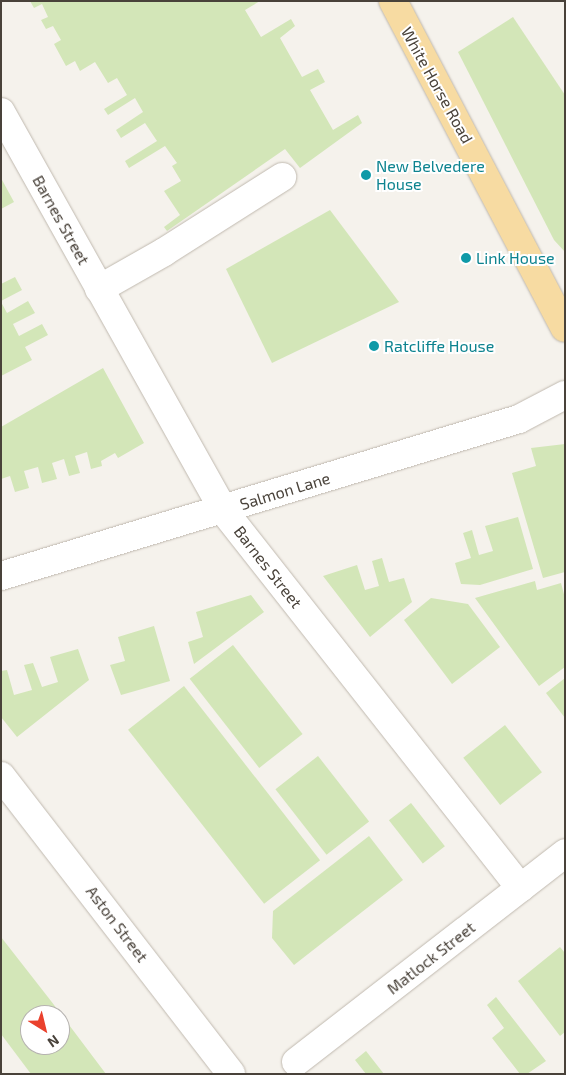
<!DOCTYPE html>
<html>
<head>
<meta charset="utf-8">
<style>
	body { margin:0 }
	#map { position:relative; width:566px; height:1075px; overflow:hidden; background:#f5f2ec; font-family:"Exo 2",sans-serif }
	div>[style] { position:absolute }
	.green>* { inset:0; background:#d3e6b8; transform-origin:0 0 }
	.roads { filter:drop-shadow(0 0 1px #c0b9af) drop-shadow(0 0 1px #c0b9af) }
	.minor>* { height:28px; margin:-14px; padding:0 14px; transform-origin:14px; border-radius:14px; background:#fff }
	.major>* { height:28px; margin:-14px; padding:0 14px; transform-origin:14px; border-radius:14px; background:#f7dba2 }
	.dots>* { width:14px; height:14px; translate:-50% -50%; box-sizing:border-box; border:2px solid #fff; border-radius:50% }
	span { translate:-50% -50%; white-space:nowrap; text-align:center; line-height:1.15; -webkit-text-stroke:4px #fff; paint-order:stroke }
	.street-label { font-size:16px; color:#49423a }
	.culture-label { font-size:16px; color:#0d838f }
	.left { translate:0 -50%; text-align:left }
	.frame { position:absolute; inset:0; border:2px solid #49423a; pointer-events:none }
	.north { position:absolute; left:20px; top:1005px; width:50px; height:50px; box-sizing:border-box; background:#fff; border:1px solid #b6b3b0; border-radius:50%; rotate:144deg; font-size:14px; font-weight:700; line-height:20px; text-align:center; color:#49423a }
	.north::after { content:''; display:block; margin:auto; width:18px; height:22px; background:#ea412d; clip-path:polygon(50% 0,100% 100%,50% 72%,0 100%) }
</style>
</head>
<body>
<div id="map">
	<div class="green">
		<i style="clip-path:polygon(30px 1px,260px 1px,245px 10px,261px 37px,291px 19px,295px 26px,280px 38px,302px 77px,318px 69px,325px 82px,310px 90px,333px 130px,358px 115px,362px 123px,300px 168px,285px 149px,167px 231px,164px 227px,180px 215px,164px 191px,181px 181px,172px 166px,177px 163px,165px 146px,129px 168px,125px 161px,157px 141px,145px 123px,121px 138px,116px 130px,143px 112px,135px 98px,108px 115px,104px 109px,127px 95px,117px 78px,108px 83px,95px 62px,80px 71px,75px 61px,66px 66px,54px 44px,61px 40px,53px 26px,46px 29px,41px 20px,48px 17px,42px 4px,34px 8px)"></i>
		<i style="clip-path:polygon(513px 17px,565px 95px,565px 252px,554px 240px,458px 52px)"></i>
		<i style="clip-path:polygon(1px 178px,14px 202px,1px 209px)"></i>
		<i style="clip-path:polygon(330px 210px,399px 302px,272px 363px,226px 269px)"></i>
		<i style="clip-path:polygon(15px 277px,22px 290px,1px 301px,1px 284px)"></i>
		<i style="clip-path:polygon(28px 301px,35px 313px,13px 324px,19px 336px,42px 324px,48px 335px,25px 347px,32px 360px,1px 376px,1px 302px,7px 313px)"></i>
		<i style="clip-path:polygon(103px 368px,144px 443px,118px 458px,115px 453px,101px 461px,102px 466px,91px 469px,87px 452px,75px 456px,80px 473px,69px 476px,64px 459px,52px 463px,57px 479px,42px 483px,38px 467px,24px 471px,29px 488px,15px 492px,10px 476px,1px 479px,1px 427px)"></i>
		<i style="clip-path:polygon(565px 444px,565px 572px,543px 578px,512px 473px,536px 466px,531px 448px)"></i>
		<i style="clip-path:polygon(518px 517px,533px 569px,480px 585px,461px 584px,455px 563px,471px 558px,463px 533px,472px 530px,479px 555px,493px 551px,485px 526px)"></i>
		<i style="clip-path:polygon(382px 558px,389px 582px,404px 578px,412px 602px,370px 637px,323px 576px,357px 565px,365px 590px,379px 586px,372px 561px)"></i>
		<i style="clip-path:polygon(535px 581px,537px 590px,561px 583px,565px 598px,565px 667px,539px 686px,475px 598px)"></i>
		<i style="clip-path:polygon(251px 595px,264px 612px,194px 664px,188px 642px,203px 637px,196px 612px)"></i>
		<i style="clip-path:polygon(431px 598px,468px 604px,500px 647px,452px 684px,404px 620px)"></i>
		<i style="clip-path:polygon(154px 626px,170px 681px,121px 695px,110px 665px,125px 661px,118px 637px)"></i>
		<i style="left:233px;top:645px;width:113px;height:55px;rotate:52deg"></i>
		<i style="clip-path:polygon(78px 649px,89px 680px,17px 737px,1px 717px,1px 671px,7px 670px,14px 695px,32px 690px,24px 665px,33px 663px,42px 687px,58px 682px,50px 657px)"></i>
		<i style="clip-path:polygon(565px 678px,565px 718px,546px 693px)"></i>
		<i style="left:184px;top:686px;width:221px;height:71px;rotate:52deg"></i>
		<i style="left:505px;top:725px;width:60px;height:53px;rotate:52deg"></i>
		<i style="left:318px;top:756px;width:83px;height:54px;rotate:52deg"></i>
		<i style="left:411px;top:803px;width:55px;height:28px;rotate:52deg"></i>
		<i style="clip-path:polygon(369px 836px,403px 880px,294px 965px,272px 938px,273px 911px)"></i>
		<i style="clip-path:polygon(evenodd,1px 937px,51px 1001px,106px 1074px,31px 1074px,1px 1034px,1px 937px,30px 1015px,60px 1015px,60px 1045px,30px 1045px,30px 1015px)"></i>
		<i style="clip-path:polygon(560px 947px,565px 953px,565px 1032px,560px 1036px,518px 981px)"></i>
		<i style="clip-path:polygon(496px 997px,546px 1061px,527px 1074px,520px 1074px,492px 1038px,504px 1028px,487px 1005px)"></i>
		<i style="clip-path:polygon(366px 1051px,384px 1074px,366px 1074px,355px 1060px)"></i>
	</div>
	<div class="roads">
		<div class="minor">
			<i style="left:1px;top:112px;width:456px;rotate:60.8deg"></i>
			<i style="left:223px;top:510px;width:481px;rotate:51.8deg"></i>
			<i style="left:99px;top:289px;width:75px;rotate:-29.6deg"></i>
			<i style="left:164px;top:252px;width:140px;rotate:-32.4deg"></i>
			<i style="left:1px;top:576px;width:541px;rotate:-16.86deg"></i>
			<i style="left:519px;top:419px;width:52px;rotate:-27.6deg"></i>
			<i style="left:1px;top:776px;width:376px;rotate:52.3deg"></i>
			<i style="left:296px;top:1062px;width:341px;rotate:-37.8deg"></i>
		</div>
		<div class="major">
			<i style="left:393px;top:1px;width:369px;rotate:62.3deg"></i>
		</div>
	</div>
	<div class="dots">
		<i style="left:366px;top:175px;background:#0f9aa8"></i>
		<i style="left:466px;top:258px;background:#0f9aa8"></i>
		<i style="left:374px;top:346px;background:#0f9aa8"></i>
	</div>
	<div class="street-label">
		<span style="left:437px;top:85px;rotate:61deg">White Horse Road</span>
		<span style="left:61px;top:220px;rotate:61deg">Barnes Street</span>
		<span style="left:285px;top:491px;rotate:-17deg">Salmon Lane</span>
		<span style="left:268px;top:567px;rotate:52deg">Barnes Street</span>
		<span style="left:117px;top:924px;rotate:53deg">Aston Street</span>
		<span style="left:431px;top:958px;rotate:-38deg">Matlock Street</span>
	</div>
	<div class="culture-label">
		<span class="left" style="left:376px;top:175px">New Belvedere<br>House</span>
		<span class="left" style="left:476px;top:258px">Link House</span>
		<span class="left" style="left:384px;top:346px">Ratcliffe House</span>
	</div>
	<div class="frame"></div>
	<div class="north">N</div>
</div>
</body>
</html>
